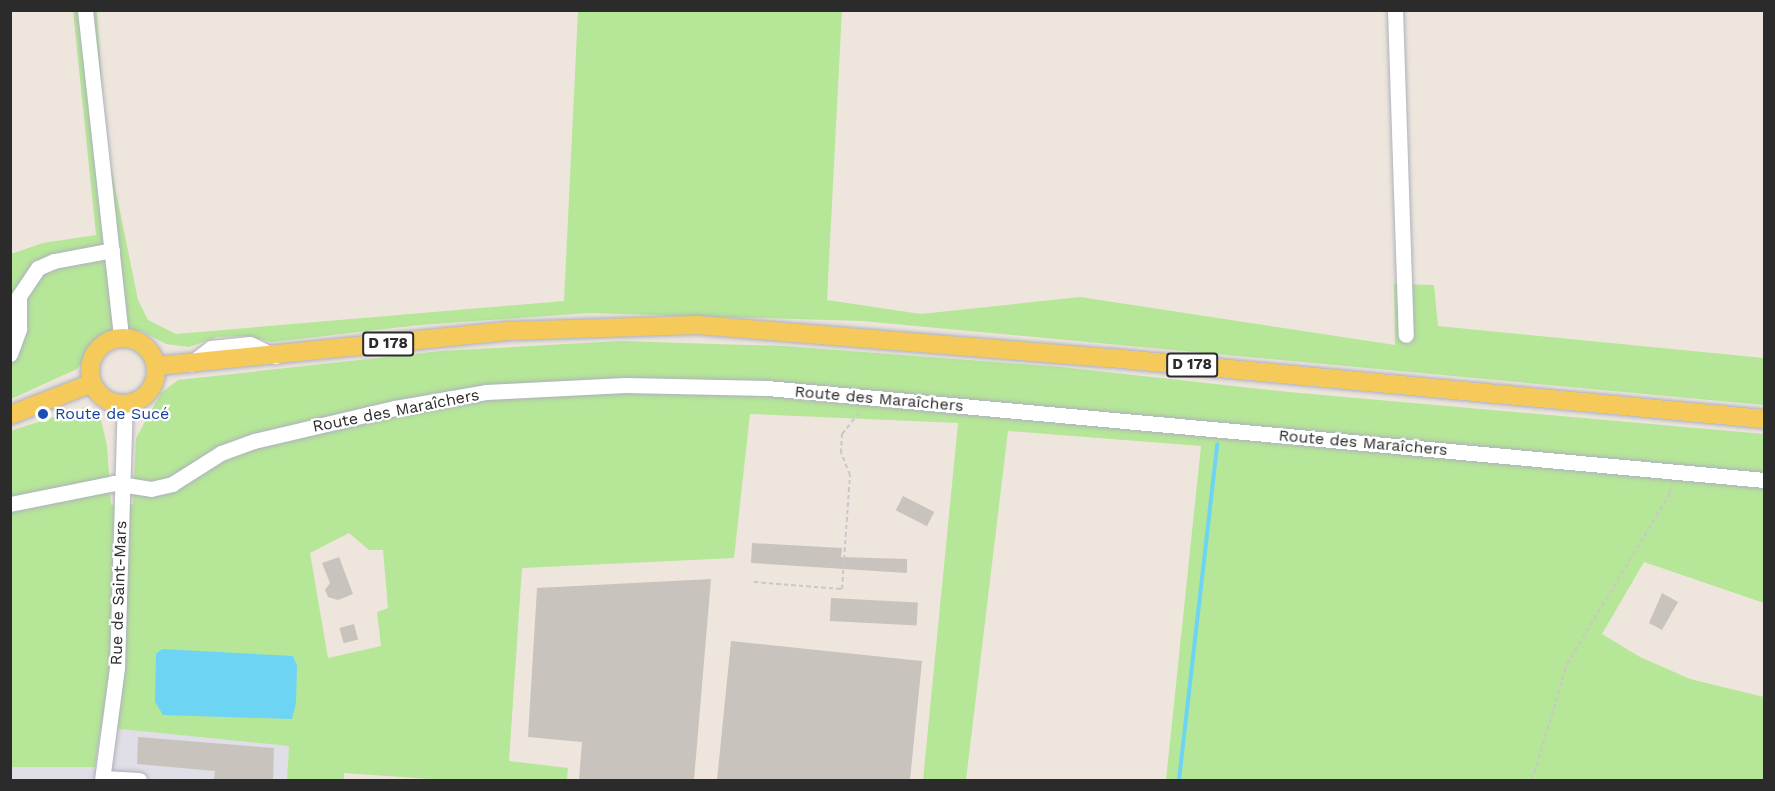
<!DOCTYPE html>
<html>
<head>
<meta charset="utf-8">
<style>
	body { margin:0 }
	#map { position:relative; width:1775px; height:791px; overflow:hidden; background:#eee6dd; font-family:"Work Sans",sans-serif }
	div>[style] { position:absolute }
	.industrial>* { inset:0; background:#e0dee6 }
	.green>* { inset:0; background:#b6e698 }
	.water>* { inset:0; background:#6dd5f3 }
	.stream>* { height:4px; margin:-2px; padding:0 2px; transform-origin:2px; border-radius:2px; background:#6dd5f3 }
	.building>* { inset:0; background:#c9c3bd; transform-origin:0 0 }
	.path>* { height:2px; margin-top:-1px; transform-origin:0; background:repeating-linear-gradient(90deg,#c8c8c8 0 4.5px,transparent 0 7.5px) }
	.roads { filter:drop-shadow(0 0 2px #adb1bb) drop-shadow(0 0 2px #adb1bb) }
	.minor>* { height:15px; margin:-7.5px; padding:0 7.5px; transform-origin:7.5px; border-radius:7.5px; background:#fff }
	.major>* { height:18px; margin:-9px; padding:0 9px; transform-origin:9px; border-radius:9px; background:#f5ca5a }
	.major>.ring { margin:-9px; padding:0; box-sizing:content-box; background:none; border:18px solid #f5ca5a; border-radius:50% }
	.dots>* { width:16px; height:16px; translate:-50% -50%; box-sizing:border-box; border:3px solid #fff; border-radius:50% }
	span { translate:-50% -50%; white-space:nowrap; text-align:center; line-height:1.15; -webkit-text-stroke:4.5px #fff; paint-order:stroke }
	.shield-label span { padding:2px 4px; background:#fff; border:2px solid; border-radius:4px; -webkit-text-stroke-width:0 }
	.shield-label { font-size:15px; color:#2b2b2b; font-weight:700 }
	.street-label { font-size:16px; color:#2b2b2b }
	.transit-label { font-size:16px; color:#164399 }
	.left { translate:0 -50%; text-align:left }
	.frame { position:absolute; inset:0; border:12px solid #2b2b2b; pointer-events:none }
</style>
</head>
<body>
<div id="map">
	<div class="industrial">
		<i style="clip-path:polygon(101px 727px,289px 746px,287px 780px,11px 780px,11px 767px,94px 767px)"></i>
	</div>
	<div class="green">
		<i style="clip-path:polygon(73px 10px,97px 11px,106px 143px,138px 300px,148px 320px,176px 334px,564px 301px,578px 11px,842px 10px,827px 300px,921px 314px,1080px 297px,1395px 345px,1394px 284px,1434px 285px,1438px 326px,1764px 358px,1764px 405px,862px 321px,589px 313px,420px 325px,272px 342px,246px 336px,217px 337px,189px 347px,166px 344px,141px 331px,106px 331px,77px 369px,11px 399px,11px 254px,43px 243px,96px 235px)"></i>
		<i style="clip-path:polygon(evenodd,620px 341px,784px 346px,1061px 367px,1289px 392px,1764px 434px,1764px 603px,1644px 562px,1602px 634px,1640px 657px,1690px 679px,1764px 697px,1764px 780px,1166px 780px,1201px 446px,1008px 431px,966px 780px,923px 780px,958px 423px,750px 414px,734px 558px,522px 568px,509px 761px,568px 768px,567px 780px,444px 780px,344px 773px,344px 780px,287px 780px,289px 746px,101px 727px,95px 767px,11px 767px,10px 431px,86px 407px,100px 416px,107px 445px,111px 505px,133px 504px,136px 438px,161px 393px,178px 380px,441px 351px,620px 341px,349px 533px,369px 550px,383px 550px,388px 608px,377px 612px,381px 646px,328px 658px,310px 553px,349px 533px)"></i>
	</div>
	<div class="water">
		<i style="clip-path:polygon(162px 649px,293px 656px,297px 666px,296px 703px,292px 719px,163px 715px,155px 702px,156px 654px)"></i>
	</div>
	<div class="stream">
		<i style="left:1179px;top:780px;width:338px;rotate:-83.5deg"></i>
	</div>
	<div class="building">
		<i style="left:903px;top:496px;width:35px;height:16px;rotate:27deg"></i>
		<i style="clip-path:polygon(752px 543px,842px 548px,841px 557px,907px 559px,907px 573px,751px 563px)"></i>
		<i style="clip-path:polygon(339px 557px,353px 594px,338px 600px,328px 597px,325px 590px,330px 583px,322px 563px)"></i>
		<i style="clip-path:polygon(711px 579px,694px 780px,579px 780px,582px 742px,528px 737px,537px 588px)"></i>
		<i style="clip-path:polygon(1662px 593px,1678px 602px,1662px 630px,1649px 623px)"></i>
		<i style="left:831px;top:598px;width:87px;height:23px;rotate:3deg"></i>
		<i style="left:354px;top:624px;width:16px;height:15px;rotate:75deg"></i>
		<i style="clip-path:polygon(731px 641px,922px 661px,910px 780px,717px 780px)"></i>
		<i style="clip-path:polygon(138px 737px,274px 748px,273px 780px,214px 779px,215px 771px,137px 764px)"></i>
	</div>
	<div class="path">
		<i style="left:754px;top:582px;width:88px;rotate:4.5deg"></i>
		<i style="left:842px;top:589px;width:114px;rotate:-86deg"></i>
		<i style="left:850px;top:475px;width:24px;rotate:-112deg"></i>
		<i style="left:841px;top:453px;width:19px;rotate:-87deg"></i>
		<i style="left:842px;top:434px;width:28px;rotate:-51deg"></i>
		<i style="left:1532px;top:780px;width:121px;rotate:-73.2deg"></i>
		<i style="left:1567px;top:664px;width:200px;rotate:-58.9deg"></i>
		<i style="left:1670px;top:493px;width:9px;rotate:-84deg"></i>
	</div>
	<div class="roads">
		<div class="minor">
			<i style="left:85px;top:10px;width:329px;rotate:83.7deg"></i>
			<i style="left:1395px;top:10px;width:325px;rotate:88.1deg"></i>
			<i style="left:10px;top:354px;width:27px;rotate:-70deg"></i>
			<i style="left:19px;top:329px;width:33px;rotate:-90deg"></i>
			<i style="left:19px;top:296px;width:34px;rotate:-56deg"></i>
			<i style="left:38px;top:268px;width:17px;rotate:-24deg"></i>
			<i style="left:54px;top:261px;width:59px;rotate:-10.7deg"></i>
			<i style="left:190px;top:364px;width:26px;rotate:-37deg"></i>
			<i style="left:211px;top:348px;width:39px;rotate:-6deg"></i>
			<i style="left:250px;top:344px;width:28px;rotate:26deg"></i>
			<i style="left:10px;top:504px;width:106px;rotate:-11.4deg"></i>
			<i style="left:114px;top:483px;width:37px;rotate:9deg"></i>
			<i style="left:151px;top:489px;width:22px;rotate:-13deg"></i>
			<i style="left:172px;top:484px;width:58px;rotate:-32.3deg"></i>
			<i style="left:221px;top:453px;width:35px;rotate:-20deg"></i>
			<i style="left:254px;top:441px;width:145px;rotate:-13.2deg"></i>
			<i style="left:395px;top:408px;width:92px;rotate:-10deg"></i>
			<i style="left:486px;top:392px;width:139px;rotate:-2.9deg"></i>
			<i style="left:625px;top:385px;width:142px;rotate:1.2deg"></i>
			<i style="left:767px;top:388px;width:1001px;rotate:5.27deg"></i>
			<i style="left:103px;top:778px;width:36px;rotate:3deg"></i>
			<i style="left:102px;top:780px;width:114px;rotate:-82.4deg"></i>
			<i style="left:117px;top:667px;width:263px;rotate:-88.3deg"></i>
		</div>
		<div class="major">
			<i class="ring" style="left:90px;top:338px;width:48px;height:48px"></i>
			<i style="left:157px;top:366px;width:353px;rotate:-5.7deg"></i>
			<i style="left:508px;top:331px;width:189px;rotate:-1.8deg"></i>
			<i style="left:697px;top:325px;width:415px;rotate:4.6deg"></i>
			<i style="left:1111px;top:358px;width:656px;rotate:5.34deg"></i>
			<i style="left:10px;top:415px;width:88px;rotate:-21.3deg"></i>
		</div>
	</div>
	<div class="dots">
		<i style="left:43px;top:414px;background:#1a4fb4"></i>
	</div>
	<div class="shield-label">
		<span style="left:388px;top:344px">D 178</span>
		<span style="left:1192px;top:365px">D 178</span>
	</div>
	<div class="street-label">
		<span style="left:879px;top:399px;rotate:5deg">Route des Maraîchers</span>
		<span style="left:396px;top:411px;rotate:-11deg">Route des Maraîchers</span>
		<span style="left:1363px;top:443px;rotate:5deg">Route des Maraîchers</span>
		<span style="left:119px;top:593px;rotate:-88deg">Rue de Saint-Mars</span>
	</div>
	<div class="transit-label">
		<span class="left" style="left:55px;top:414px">Route de Sucé</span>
	</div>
	<div class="frame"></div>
</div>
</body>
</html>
